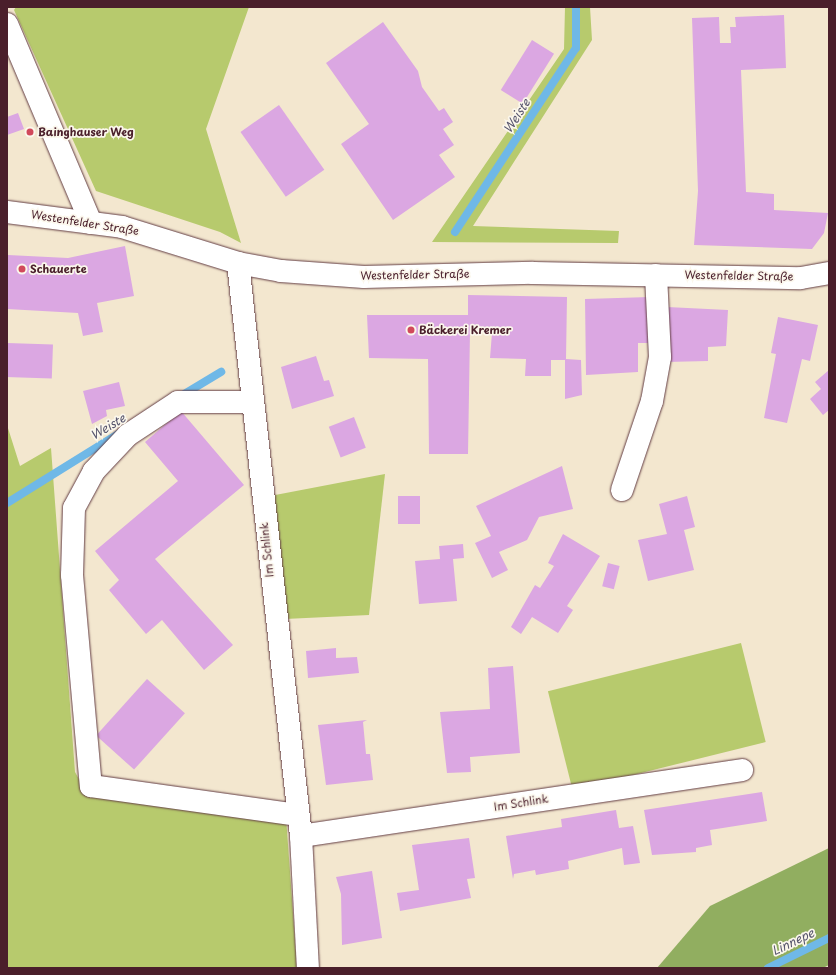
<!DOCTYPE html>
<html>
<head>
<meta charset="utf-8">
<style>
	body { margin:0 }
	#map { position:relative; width:836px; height:975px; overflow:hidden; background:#f3e7cf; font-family:"Playpen Sans",sans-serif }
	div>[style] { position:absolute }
	.green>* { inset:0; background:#b7ca6d; transform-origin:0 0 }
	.forest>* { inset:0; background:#91ae60 }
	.stream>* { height:8px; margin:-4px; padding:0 4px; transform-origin:4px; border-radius:4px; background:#6fb8e7 }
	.building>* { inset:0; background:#dba7e2; transform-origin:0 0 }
	.roads { filter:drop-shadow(0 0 1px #633d44) drop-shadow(0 0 1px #633d44) }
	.minor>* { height:22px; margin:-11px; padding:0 11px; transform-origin:11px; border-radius:11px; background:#fff }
	.major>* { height:22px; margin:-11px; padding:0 11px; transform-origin:11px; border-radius:11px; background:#fff }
	.dots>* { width:11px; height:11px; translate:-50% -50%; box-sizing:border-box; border:2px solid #fbf7ec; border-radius:50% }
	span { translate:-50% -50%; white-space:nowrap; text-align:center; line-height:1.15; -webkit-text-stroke:3.5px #fbf7ec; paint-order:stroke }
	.poi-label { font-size:11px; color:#4a1f2b; font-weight:700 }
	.left { translate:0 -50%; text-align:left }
	.street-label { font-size:11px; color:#4a1f2b }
	.water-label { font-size:12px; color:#57556d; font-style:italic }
	.frame { position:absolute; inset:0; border:8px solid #4a1f2b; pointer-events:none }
</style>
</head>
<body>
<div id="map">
	<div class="green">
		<i style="clip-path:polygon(16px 7px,249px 7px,206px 129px,241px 243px,220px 232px,96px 191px,14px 10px)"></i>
		<i style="clip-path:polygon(565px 7px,590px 7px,592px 40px,473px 226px,619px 231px,618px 243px,432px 242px,564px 49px)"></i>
		<i style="clip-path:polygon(7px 425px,20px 466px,51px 448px,75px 772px,85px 790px,286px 817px,297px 968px,7px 968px)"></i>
		<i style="clip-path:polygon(385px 474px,369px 615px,285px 619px,270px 496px)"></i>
		<i style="left:741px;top:643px;width:102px;height:199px;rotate:76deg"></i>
	</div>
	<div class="forest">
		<i style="clip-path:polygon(829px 848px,829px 965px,823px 968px,657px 968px,710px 906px)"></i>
	</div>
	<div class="stream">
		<i style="left:455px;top:232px;width:220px;rotate:-56.7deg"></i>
		<i style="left:576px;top:48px;width:41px;rotate:-90deg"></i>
		<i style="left:181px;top:396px;width:47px;rotate:-31deg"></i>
		<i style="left:7px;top:503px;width:131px;rotate:-31.9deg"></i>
		<i style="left:768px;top:968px;width:68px;rotate:-26.2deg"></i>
	</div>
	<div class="building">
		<i style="clip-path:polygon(784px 15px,786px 68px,741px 70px,746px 192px,774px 194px,774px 210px,828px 213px,824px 233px,812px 249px,694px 245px,698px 191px,692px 18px,719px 17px,720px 43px,731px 43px,730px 27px,736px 27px,735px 17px)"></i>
		<i style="clip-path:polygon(383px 22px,418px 71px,422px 87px,439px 111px,444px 108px,453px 122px,443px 129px,454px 145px,439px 155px,455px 177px,393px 220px,341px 144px,369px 124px,326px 63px)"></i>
		<i style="left:532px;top:40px;width:26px;height:59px;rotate:32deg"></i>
		<i style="left:279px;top:105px;width:79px;height:47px;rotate:55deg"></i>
		<i style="clip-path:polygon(18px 113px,24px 129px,7px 135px,7px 117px)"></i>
		<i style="clip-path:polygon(125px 246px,134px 296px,97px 303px,103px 332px,83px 336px,78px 313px,7px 309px,8px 255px,68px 258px)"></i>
		<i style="clip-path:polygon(468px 295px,567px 297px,566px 359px,581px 360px,582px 395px,565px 399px,565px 360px,551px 360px,551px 376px,525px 376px,526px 359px,490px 358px,492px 333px,470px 332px,468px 454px,429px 454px,428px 359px,369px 358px,367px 315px,468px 315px)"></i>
		<i style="clip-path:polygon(650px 297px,651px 343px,638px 343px,638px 372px,586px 375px,585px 299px)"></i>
		<i style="clip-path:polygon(667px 307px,728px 310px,726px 346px,708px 347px,708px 361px,666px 362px)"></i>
		<i style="clip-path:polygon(778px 317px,818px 325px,810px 361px,802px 359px,787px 423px,764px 418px,776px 354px,771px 353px)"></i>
		<i style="left:7px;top:343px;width:46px;height:34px;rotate:2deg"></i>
		<i style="clip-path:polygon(316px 356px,324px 381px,329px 380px,334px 396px,292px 409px,281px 367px)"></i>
		<i style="clip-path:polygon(829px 370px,829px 410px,823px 415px,810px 399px,821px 389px,815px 382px)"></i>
		<i style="clip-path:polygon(119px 382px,125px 406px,106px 410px,107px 416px,92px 424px,83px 391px)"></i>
		<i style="clip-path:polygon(181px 411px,244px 485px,155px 559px,233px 645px,204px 670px,162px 620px,146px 634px,109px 590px,119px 580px,95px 551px,178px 481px,145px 442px)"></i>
		<i style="left:354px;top:417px;width:33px;height:27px;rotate:69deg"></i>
		<i style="clip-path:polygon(562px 466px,573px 509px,539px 517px,527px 540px,499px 552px,508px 570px,492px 578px,475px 543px,491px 536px,476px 506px)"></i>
		<i style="left:398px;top:496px;width:22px;height:28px"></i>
		<i style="clip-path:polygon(687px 496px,695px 527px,684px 530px,694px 570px,648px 581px,638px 540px,667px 534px,659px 504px)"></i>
		<i style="clip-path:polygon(563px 534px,600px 556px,567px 606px,573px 610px,558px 633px,532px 617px,521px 634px,511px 627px,535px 585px,540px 588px,554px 566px,548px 563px)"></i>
		<i style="clip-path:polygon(463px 544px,464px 558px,453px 559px,457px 601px,419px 604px,415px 561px,440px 559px,439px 546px)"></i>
		<i style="left:608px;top:563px;width:12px;height:24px;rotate:14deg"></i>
		<i style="clip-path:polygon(336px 648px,336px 658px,357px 657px,359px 673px,308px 678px,306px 651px)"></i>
		<i style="clip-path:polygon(513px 666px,520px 753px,470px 757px,471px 772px,447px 773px,440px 712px,490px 709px,488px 668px)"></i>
		<i style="left:147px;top:679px;width:51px;height:76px;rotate:42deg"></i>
		<i style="clip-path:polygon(367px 720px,363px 722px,366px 754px,370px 754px,373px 780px,326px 785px,318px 725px)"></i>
		<i style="clip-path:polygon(762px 792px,767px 821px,710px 830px,712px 845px,696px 848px,696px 852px,652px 855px,644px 810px)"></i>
		<i style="clip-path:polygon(616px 810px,619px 828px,633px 826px,640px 863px,624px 865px,622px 848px,568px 861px,569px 869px,536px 875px,535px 870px,514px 874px,513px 879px,506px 836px,562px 827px,561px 819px)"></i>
		<i style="clip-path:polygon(469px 838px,475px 878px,467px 879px,471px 898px,400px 911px,397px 893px,419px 890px,412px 845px)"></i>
		<i style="clip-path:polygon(372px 871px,382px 938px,342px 945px,341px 894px,336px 877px)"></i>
	</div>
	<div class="roads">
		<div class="minor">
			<i style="left:7px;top:24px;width:216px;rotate:67.1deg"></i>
			<i style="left:238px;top:263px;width:576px;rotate:83.73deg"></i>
			<i style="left:301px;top:836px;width:132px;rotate:87deg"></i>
			<i style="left:251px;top:402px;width:73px;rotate:180deg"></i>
			<i style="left:178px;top:402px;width:60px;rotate:146.6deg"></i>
			<i style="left:128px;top:435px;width:50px;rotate:133.4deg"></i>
			<i style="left:94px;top:471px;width:42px;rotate:118.4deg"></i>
			<i style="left:74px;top:508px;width:67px;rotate:91.7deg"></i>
			<i style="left:72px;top:575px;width:212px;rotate:84.9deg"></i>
			<i style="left:91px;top:786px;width:208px;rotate:8deg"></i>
			<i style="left:622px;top:490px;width:94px;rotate:-71.4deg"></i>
			<i style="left:652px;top:401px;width:45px;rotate:-79.7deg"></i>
			<i style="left:660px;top:357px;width:82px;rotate:-92.8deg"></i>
			<i style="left:301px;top:836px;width:446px;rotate:-8.5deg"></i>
		</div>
		<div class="major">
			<i style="left:7px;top:212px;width:116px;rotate:7.4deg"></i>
			<i style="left:122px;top:227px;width:121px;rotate:17.2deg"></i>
			<i style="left:238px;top:263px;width:44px;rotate:10.5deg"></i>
			<i style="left:281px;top:271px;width:83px;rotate:4.1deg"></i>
			<i style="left:364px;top:277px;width:169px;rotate:-1.4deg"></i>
			<i style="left:533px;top:273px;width:268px;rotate:1.1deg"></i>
			<i style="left:801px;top:278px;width:28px;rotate:-10deg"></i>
		</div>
	</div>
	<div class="dots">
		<i style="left:30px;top:132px;background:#d1495b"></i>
		<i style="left:22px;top:269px;background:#d1495b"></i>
		<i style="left:411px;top:330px;background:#d1495b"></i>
	</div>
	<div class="poi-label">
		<span class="left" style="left:38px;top:132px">Bainghauser Weg</span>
		<span class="left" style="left:30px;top:269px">Schauerte</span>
		<span class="left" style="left:419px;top:330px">Bäckerei Kremer</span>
	</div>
	<div class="street-label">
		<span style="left:85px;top:223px;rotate:9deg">Westenfelder Straße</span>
		<span style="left:415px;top:275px;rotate:-1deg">Westenfelder Straße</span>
		<span style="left:739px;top:276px;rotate:1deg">Westenfelder Straße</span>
		<span style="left:267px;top:550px;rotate:-96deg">Im Schlink</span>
		<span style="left:521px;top:803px;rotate:-9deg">Im Schlink</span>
	</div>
	<div class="water-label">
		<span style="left:517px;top:116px;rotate:-57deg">Weiste</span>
		<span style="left:108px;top:427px;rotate:-31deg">Weiste</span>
		<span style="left:793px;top:942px;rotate:-26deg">Linnepe</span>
	</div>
	<div class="frame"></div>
</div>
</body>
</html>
